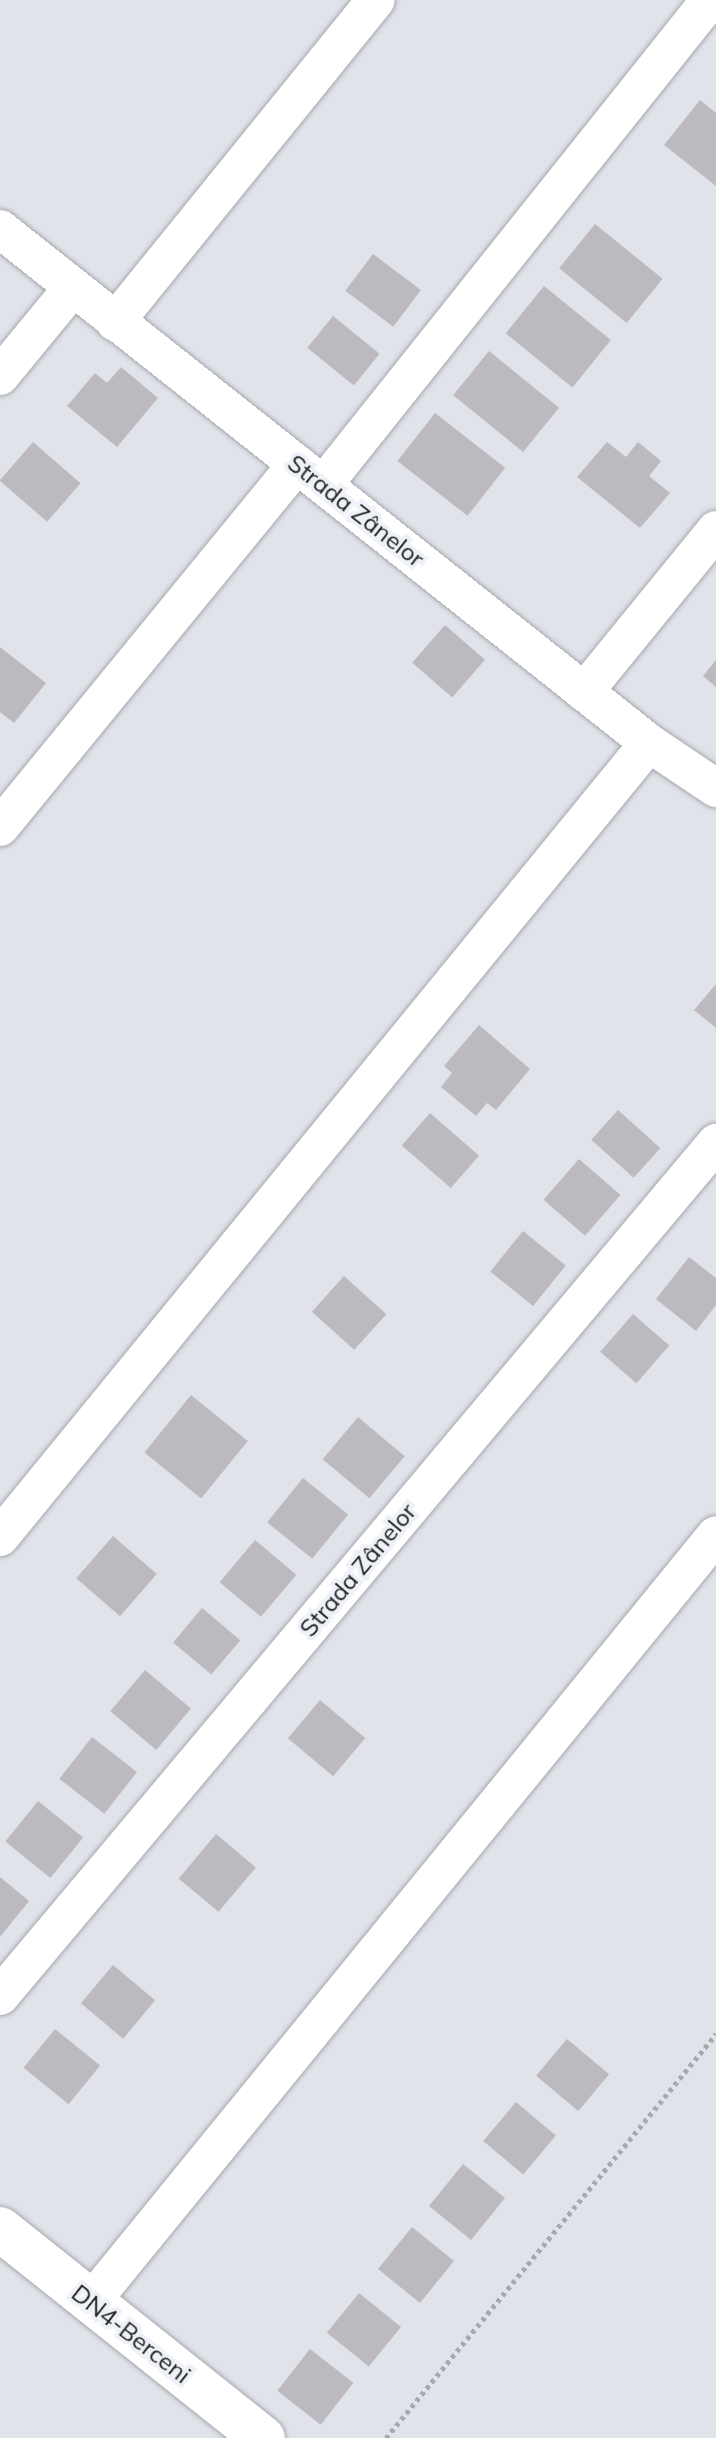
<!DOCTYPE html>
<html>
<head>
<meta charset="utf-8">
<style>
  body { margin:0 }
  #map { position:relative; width:716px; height:2438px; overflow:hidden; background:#e1e3ea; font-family:Mulish,sans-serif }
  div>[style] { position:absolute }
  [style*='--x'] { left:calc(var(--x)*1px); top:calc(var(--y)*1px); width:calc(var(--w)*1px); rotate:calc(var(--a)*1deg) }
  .building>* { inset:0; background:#bcb9bf; transform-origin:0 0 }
  .path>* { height:5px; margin-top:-2.5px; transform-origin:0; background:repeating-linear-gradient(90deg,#a7a9af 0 4px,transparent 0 8px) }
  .roads { filter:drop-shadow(0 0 2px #a6a8ae) drop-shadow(0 0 2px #a6a8ae) }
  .minor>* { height:38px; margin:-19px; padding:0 19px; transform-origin:19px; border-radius:19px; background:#fff }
  .tertiary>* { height:44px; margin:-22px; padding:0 22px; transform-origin:22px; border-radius:22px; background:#fff }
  span { translate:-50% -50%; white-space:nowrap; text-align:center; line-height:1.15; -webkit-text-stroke:8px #eef1f7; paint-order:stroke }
  .street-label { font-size:24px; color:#232426 }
</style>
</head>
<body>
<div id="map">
  <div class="building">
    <div style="clip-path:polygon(700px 100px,716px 113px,716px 186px,664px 145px)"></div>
    <div style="left:595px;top:224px;width:87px;height:57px;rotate:39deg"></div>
    <div style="left:373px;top:254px;width:60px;height:46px;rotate:37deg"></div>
    <div style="left:544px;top:286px;width:86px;height:61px;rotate:39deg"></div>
    <div style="left:333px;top:316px;width:60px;height:41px;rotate:39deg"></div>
    <div style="left:489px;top:351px;width:90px;height:57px;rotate:39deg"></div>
    <div style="clip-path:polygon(121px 367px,158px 398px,117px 447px,67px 406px,95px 373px,107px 383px)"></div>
    <div style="left:435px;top:413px;width:89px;height:61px;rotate:38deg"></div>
    <div style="left:33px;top:442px;width:63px;height:51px;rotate:41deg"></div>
    <div style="clip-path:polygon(607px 442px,626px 457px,638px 442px,661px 461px,649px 476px,670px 493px,640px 528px,577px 477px)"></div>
    <div style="left:445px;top:625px;width:53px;height:50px;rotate:41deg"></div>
    <div style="clip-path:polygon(0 647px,46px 683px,14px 723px,0 712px)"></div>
    <div style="clip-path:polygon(716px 660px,716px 687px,703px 676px)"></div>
    <div style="clip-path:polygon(716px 984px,716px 1028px,694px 1010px)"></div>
    <div style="clip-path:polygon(479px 1025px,530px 1069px,496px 1110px,487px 1103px,476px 1116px,441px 1087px,452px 1073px,444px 1066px)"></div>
    <div style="left:618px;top:1110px;width:57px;height:40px;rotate:42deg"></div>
    <div style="left:430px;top:1113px;width:65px;height:43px;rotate:41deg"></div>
    <div style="left:579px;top:1159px;width:55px;height:54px;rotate:41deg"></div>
    <div style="left:523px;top:1231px;width:55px;height:52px;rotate:39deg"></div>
    <div style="clip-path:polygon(689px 1257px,716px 1278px,716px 1305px,696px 1331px,656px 1299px)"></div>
    <div style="left:344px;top:1276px;width:57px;height:48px;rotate:42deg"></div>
    <div style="left:633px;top:1314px;width:48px;height:50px;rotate:41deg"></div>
    <div style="left:191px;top:1395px;width:73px;height:74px;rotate:39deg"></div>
    <div style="left:358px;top:1417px;width:61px;height:55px;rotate:40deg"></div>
    <div style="left:303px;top:1478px;width:58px;height:57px;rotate:39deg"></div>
    <div style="left:113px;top:1536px;width:58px;height:56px;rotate:41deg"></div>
    <div style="left:255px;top:1540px;width:54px;height:55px;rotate:40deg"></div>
    <div style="left:202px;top:1608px;width:50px;height:45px;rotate:40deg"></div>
    <div style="left:145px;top:1670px;width:60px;height:54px;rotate:40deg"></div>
    <div style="left:320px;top:1700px;width:59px;height:50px;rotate:40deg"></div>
    <div style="left:92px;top:1737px;width:57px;height:53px;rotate:38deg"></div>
    <div style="left:38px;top:1801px;width:58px;height:52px;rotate:39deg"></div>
    <div style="left:216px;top:1834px;width:52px;height:58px;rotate:40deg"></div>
    <div style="clip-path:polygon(0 1877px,29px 1901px,0 1937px)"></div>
    <div style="left:113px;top:1965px;width:55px;height:50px;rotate:40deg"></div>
    <div style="left:55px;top:2029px;width:58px;height:50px;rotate:39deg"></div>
    <div style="left:567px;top:2039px;width:55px;height:48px;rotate:40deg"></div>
    <div style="left:516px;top:2102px;width:52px;height:51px;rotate:40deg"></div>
    <div style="left:463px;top:2164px;width:54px;height:54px;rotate:39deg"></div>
    <div style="left:412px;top:2227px;width:54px;height:54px;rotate:39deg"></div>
    <div style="left:359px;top:2293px;width:54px;height:51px;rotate:39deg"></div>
    <div style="left:310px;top:2349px;width:55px;height:53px;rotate:38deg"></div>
  </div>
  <div class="path">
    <div style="--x:386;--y:2438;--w:522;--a:-50.76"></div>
  </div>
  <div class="roads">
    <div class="minor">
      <div style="--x:0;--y:229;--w:828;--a:38.38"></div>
      <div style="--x:649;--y:743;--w:81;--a:33.9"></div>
      <div style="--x:115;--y:322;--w:414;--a:-51"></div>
      <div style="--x:0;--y:376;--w:115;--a:-50.6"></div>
      <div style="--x:324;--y:484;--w:619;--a:-51.43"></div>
      <div style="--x:584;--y:692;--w:209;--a:-50.8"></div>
      <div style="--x:0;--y:827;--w:469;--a:-50.7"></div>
      <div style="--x:0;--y:1537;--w:1025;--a:-50.74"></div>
      <div style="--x:0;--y:1996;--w:1114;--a:-49.99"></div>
      <div style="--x:91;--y:2302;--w:989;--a:-50.82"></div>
    </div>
    <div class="tertiary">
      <div style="--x:0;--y:2229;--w:336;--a:38.5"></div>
    </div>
  </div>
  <div class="street-label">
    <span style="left:356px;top:511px;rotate:38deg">Strada Zânelor</span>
    <span style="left:358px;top:1570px;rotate:-50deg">Strada Zânelor</span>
    <span style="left:131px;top:2334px;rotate:38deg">DN4-Berceni</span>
  </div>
</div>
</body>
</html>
